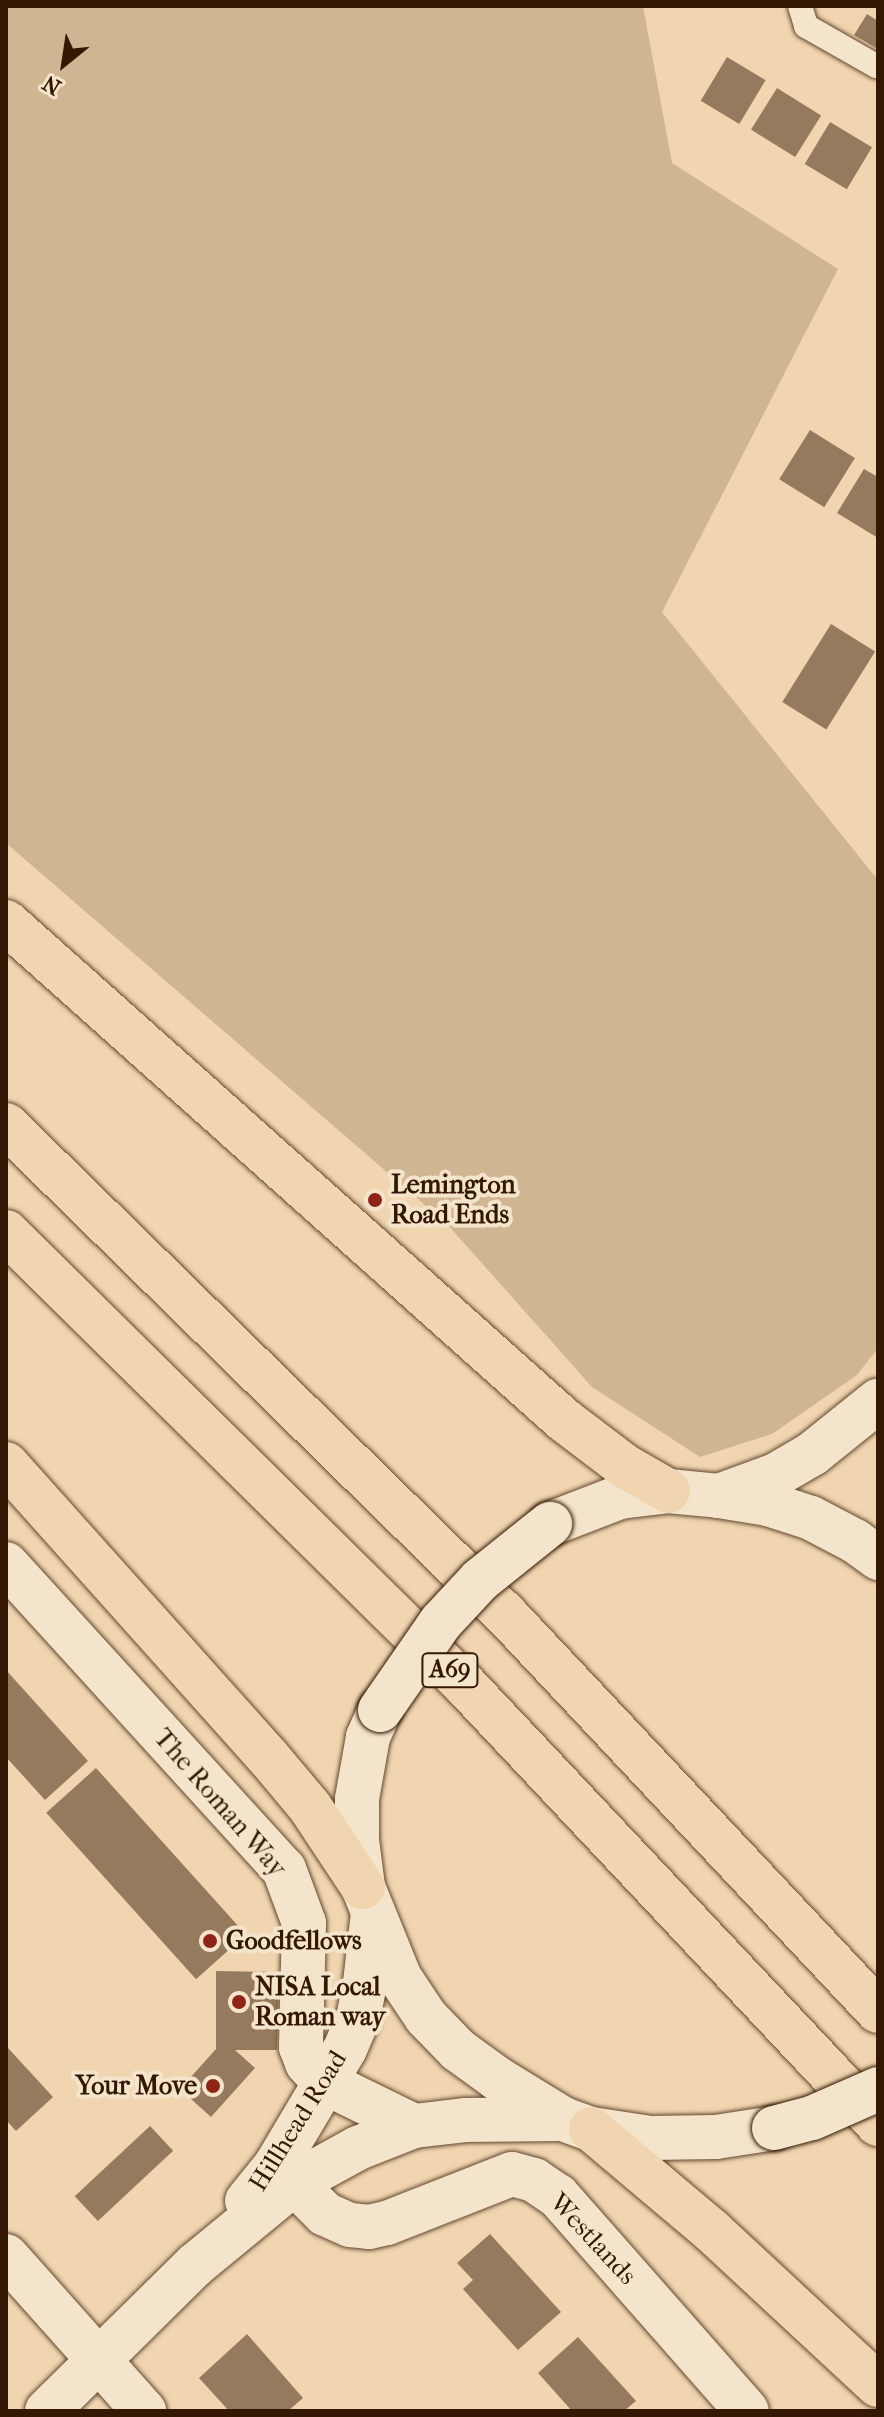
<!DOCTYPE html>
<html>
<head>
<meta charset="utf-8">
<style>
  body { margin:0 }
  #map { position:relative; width:884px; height:2417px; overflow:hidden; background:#f0d5b0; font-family:"IM FELL French Canon",serif }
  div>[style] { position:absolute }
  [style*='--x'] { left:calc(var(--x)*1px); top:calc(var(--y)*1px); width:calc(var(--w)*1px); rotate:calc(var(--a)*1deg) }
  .green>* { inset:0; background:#d0b593 }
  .building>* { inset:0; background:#967a5d; transform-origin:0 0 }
  .roads { filter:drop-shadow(0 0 2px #63472e) drop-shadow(0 0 2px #63472e) }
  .service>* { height:24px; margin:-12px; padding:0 12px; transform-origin:12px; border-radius:12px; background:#f5e4cc }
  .minor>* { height:44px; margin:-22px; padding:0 22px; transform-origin:22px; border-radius:22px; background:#f5e4cc }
  .tertiary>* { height:44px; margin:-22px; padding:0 22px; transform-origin:22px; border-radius:22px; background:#f5e4cc }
  .secondary>* { height:44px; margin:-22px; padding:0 22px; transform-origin:22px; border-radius:22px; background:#f5e4cc }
  .trunk>* { height:44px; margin:-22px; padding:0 22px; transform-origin:22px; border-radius:22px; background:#f0d5b0 }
  .bridges { filter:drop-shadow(0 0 2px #341803) drop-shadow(0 0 2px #341803) }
  .secondary-bridge>* { height:44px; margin:-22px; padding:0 22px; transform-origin:22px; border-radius:22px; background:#f5e4cc }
  .dots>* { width:22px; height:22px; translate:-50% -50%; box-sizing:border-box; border:4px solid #f5e4cc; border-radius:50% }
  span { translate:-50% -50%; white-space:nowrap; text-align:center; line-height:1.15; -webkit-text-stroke:8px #f5e4cc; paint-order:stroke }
  .shield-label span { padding:2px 6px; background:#f5e4cc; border:2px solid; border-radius:6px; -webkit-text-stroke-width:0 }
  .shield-label { font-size:24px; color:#341803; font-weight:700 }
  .poi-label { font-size:26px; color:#341803; font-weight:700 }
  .left { translate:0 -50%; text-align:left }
  .right { translate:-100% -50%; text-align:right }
  .street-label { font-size:26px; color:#341803 }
  .frame { position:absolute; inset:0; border:8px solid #341803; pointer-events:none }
  .north { position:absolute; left:24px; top:24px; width:80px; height:80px; -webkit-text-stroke:6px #f5e4cc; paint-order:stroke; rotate:210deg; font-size:22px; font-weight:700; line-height:32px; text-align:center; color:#341803 }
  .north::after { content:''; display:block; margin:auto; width:28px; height:36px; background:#341803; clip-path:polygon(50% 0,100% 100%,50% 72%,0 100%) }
</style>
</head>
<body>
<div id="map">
  <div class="green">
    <div style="clip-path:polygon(6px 6px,643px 6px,672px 163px,838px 269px,662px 612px,878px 880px,878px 1348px,857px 1375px,772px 1434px,700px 1457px,592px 1387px,447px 1224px,6px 843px)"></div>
  </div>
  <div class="building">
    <div style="clip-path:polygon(867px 14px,878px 21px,878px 49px,854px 35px)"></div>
    <div style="left:727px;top:57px;width:45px;height:51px;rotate:31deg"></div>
    <div style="left:777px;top:88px;width:52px;height:49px;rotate:32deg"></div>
    <div style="left:830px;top:122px;width:49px;height:49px;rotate:31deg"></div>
    <div style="left:810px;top:430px;width:53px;height:58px;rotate:32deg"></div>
    <div style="clip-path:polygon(864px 469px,878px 477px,878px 538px,837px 513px)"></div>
    <div style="left:831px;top:624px;width:52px;height:92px;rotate:32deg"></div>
    <div style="clip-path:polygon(6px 1670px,88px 1761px,45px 1800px,6px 1757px)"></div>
    <div style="left:96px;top:1768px;width:224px;height:67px;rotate:48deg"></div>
    <div style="clip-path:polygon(216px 1971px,279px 1972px,277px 2050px,235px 2050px,255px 2068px,211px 2117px,180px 2089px,216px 2049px)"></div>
    <div style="clip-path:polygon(8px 2048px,53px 2097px,16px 2131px,6px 2120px)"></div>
    <div style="left:150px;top:2126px;width:34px;height:103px;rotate:47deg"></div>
    <div style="clip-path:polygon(490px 2234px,561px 2312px,518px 2350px,463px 2289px,473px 2280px,457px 2263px)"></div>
    <div style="clip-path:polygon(247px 2334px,303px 2398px,288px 2411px,229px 2411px,199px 2378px)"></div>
    <div style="clip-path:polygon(578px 2337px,636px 2401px,624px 2411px,572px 2411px,538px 2373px)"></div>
  </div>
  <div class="roads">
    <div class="service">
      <div style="--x:800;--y:6;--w:21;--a:73"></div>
      <div style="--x:806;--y:26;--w:81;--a:29.7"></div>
    </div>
    <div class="minor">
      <div style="--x:6;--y:1564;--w:413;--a:47.7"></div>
      <div style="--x:284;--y:1869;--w:58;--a:69.7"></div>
      <div style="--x:304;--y:1923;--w:124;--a:91.4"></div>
      <div style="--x:301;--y:2047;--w:17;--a:69"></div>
      <div style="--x:307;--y:2063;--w:25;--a:48"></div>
      <div style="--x:324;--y:2082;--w:100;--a:26.1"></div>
      <div style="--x:276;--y:2165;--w:69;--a:45"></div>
      <div style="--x:325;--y:2214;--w:27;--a:24"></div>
      <div style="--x:350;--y:2225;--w:19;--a:6"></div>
      <div style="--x:369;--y:2227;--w:18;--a:-13"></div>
      <div style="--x:387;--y:2223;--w:134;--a:-21.4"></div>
      <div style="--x:512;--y:2174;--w:23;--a:15"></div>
      <div style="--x:534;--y:2180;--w:29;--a:34"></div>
      <div style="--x:558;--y:2196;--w:286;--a:48.7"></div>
      <div style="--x:6;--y:2256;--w:208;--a:48.3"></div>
    </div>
    <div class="tertiary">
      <div style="--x:719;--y:1496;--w:61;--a:-20.2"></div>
      <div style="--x:776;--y:1475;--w:42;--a:-30.3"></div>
      <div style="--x:812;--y:1454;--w:85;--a:-38.8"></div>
      <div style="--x:247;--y:2201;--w:46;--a:-51.1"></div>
      <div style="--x:276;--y:2165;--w:135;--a:-59.3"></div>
      <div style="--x:345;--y:2049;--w:33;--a:-67"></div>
      <div style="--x:358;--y:2019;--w:37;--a:-79"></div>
      <div style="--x:365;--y:1983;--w:70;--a:-83.5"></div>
      <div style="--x:47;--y:2411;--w:208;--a:-44.6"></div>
      <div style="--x:195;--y:2265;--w:131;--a:-39.4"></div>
      <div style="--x:296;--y:2182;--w:71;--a:-28.7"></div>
      <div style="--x:358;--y:2148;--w:60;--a:-21.4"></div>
      <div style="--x:414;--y:2126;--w:51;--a:-6.7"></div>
      <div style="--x:465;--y:2120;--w:98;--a:-0.6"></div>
    </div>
    <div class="secondary">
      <div style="--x:550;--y:1524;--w:75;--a:-21.1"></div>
      <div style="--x:620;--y:1497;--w:48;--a:-7.1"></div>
      <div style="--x:668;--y:1491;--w:51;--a:5.6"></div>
      <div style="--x:719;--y:1496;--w:50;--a:9.3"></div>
      <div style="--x:768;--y:1504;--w:45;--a:18"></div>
      <div style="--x:811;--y:1518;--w:50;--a:27.6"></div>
      <div style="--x:855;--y:1541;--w:29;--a:36"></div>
      <div style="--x:380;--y:1710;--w:30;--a:114"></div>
      <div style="--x:368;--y:1737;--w:63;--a:100.1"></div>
      <div style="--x:357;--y:1799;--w:41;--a:90"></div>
      <div style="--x:357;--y:1840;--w:47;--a:82.7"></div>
      <div style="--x:363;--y:1887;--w:98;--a:67.9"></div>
      <div style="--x:400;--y:1978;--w:47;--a:56.3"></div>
      <div style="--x:426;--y:2017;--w:46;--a:45.9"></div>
      <div style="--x:458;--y:2050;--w:49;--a:35.9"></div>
      <div style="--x:498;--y:2079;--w:76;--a:31.6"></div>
      <div style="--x:563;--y:2119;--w:30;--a:20"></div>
      <div style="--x:591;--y:2129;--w:60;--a:8.7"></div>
      <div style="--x:650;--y:2138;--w:66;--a:-0.9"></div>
      <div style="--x:716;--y:2137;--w:59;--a:-8.8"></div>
    </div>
    <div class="trunk">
      <div style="--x:6;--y:922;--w:748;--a:41.75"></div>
      <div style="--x:564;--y:1420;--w:74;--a:37.3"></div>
      <div style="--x:623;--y:1465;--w:52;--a:30"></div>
      <div style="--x:6;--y:1125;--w:701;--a:44.42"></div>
      <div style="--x:507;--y:1616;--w:542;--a:46.79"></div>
      <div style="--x:6;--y:1232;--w:645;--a:44.62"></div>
      <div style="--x:465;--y:1685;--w:603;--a:46.75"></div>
      <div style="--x:6;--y:1464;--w:394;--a:48.2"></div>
      <div style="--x:269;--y:1758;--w:64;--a:50.1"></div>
      <div style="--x:310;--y:1807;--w:96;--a:56.5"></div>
      <div style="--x:591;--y:2129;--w:157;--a:40.1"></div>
      <div style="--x:711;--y:2230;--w:228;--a:42.9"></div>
    </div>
  </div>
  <div class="bridges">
    <div class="secondary-bridge">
      <div style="--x:380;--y:1710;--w:107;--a:-55.3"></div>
      <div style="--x:441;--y:1622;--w:57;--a:-47.1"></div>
      <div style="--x:480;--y:1580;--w:90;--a:-38.7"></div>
      <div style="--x:774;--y:2128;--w:39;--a:-15"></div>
      <div style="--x:812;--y:2118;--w:72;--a:-23.7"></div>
    </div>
  </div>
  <div class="dots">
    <div style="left:375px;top:1200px;background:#8f2418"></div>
    <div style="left:210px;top:1941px;background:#8f2418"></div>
    <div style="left:239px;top:2002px;background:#8f2418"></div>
    <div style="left:213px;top:2086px;background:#8f2418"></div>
  </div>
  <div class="shield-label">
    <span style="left:450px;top:1670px">A69</span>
  </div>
  <div class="poi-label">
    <span class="left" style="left:391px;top:1200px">Lemington<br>Road Ends</span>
    <span class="left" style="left:226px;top:1941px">Goodfellows</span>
    <span class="left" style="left:255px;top:2002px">NISA Local<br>Roman way</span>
    <span class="right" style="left:197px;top:2086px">Your Move</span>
  </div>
  <div class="street-label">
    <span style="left:220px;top:1803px;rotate:49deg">The Roman Way</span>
    <span style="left:298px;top:2121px;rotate:-58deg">Hillhead Road</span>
    <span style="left:593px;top:2239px;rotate:47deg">Westlands</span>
  </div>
  <div class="frame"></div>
  <div class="north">N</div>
</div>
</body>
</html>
